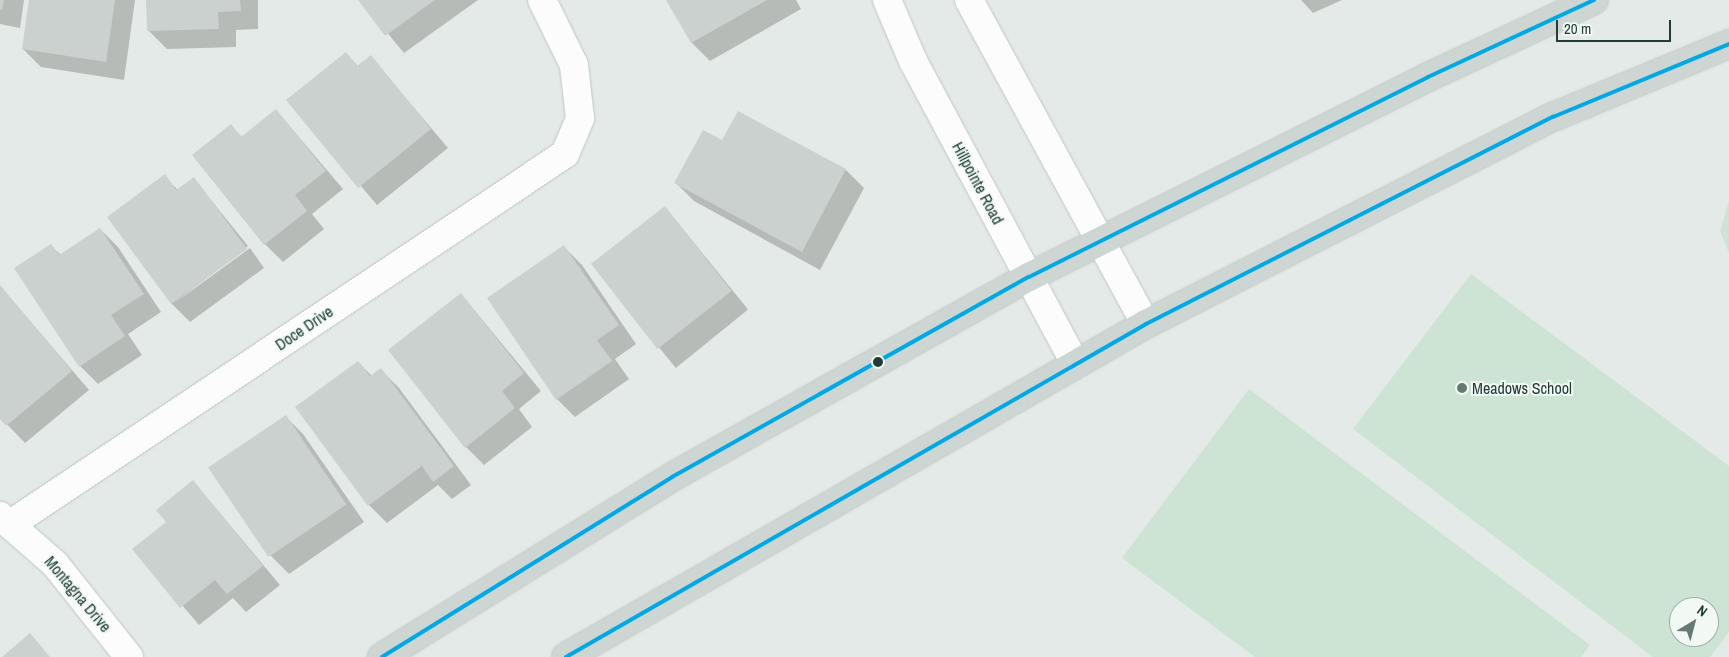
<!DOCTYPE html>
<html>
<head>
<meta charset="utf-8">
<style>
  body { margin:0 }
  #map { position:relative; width:1729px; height:657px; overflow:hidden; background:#e4eae7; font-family:"Archivo Narrow",sans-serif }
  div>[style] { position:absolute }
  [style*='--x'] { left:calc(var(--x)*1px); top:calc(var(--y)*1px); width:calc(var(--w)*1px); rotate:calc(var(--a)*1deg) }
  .green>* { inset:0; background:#cde3d3 }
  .shadow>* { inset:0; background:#0003; transform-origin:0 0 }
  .building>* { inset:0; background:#cbd1ce; transform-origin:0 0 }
  .roads { filter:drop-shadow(0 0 1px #c1c7c4) drop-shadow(0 0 1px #c1c7c4) }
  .street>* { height:28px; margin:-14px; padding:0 14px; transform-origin:14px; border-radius:14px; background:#fbfcfb }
  .secondary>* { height:28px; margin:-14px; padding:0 14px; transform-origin:14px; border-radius:14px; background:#fbfcfb }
  .primary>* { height:28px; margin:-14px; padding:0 14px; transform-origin:14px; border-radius:14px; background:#cdd6d3 }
  .bus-1>* { height:4px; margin:-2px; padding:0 2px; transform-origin:2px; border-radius:2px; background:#02a7e6 }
  .dots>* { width:14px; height:14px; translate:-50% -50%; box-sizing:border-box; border:2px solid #f2f9f5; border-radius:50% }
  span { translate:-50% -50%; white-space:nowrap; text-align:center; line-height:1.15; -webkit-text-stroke:4px #f2f9f5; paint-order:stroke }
  .street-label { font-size:16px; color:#213e35 }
  .poi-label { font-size:16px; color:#213e35 }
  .left { translate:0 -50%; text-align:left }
  .north { position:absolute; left:1669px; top:597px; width:50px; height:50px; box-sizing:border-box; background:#f2f9f5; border:1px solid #9eaea8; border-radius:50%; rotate:37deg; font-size:14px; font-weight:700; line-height:20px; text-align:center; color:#213e35 }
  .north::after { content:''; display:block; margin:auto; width:18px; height:22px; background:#657a73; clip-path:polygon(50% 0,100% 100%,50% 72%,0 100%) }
  .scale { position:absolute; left:1556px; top:20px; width:115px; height:22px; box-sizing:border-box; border:2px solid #213e35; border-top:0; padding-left:6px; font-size:15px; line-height:18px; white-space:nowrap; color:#213e35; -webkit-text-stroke:4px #f2f9f5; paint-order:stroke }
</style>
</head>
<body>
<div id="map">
  <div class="green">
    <div style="clip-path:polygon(1729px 201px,1729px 253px,1720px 231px)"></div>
    <div style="clip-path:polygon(evenodd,1471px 274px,1729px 466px,1729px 632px,1710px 657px,1653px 657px,1353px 429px,1471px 274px,1679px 607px,1709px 607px,1709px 637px,1679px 637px,1679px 607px)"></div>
    <div style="clip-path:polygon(1249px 389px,1590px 645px,1581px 657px,1255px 657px,1122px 558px)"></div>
  </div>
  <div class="shadow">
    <div style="clip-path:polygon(0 0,24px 0,20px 28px,0 24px)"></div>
    <div style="clip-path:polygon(30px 0,135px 0,124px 80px,41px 67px,23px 49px)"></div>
    <div style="clip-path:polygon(148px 0,258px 0,258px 29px,236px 30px,236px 47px,167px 49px,149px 31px)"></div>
    <div style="clip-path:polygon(360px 0,478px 0,404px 53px)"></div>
    <div style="clip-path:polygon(667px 0,796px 0,801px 9px,710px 61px,692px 43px)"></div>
    <div style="clip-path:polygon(1301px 0,1342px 0,1313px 13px)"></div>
    <div style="clip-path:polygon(346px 54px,359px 67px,371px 57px,448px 148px,377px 205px,288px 100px)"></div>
    <div style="clip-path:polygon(276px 110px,343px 189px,312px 214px,324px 229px,283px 262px,265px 244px,231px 126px,242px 137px)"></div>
    <div style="clip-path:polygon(738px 112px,846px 170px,864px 188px,820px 270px,694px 201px,676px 183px,723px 142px)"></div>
    <div style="clip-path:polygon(164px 176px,178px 190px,194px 179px,248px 246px,173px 304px,250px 248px,264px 268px,190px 322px,172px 304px,108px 217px)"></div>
    <div style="left:665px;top:207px;width:132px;height:93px;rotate:51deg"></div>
    <div style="clip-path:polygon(100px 229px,118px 247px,161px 312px,128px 334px,142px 355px,98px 384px,80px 366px,51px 246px,61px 255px)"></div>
    <div style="clip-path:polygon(564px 247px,582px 265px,636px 344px,615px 359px,629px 379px,575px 417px,557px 399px)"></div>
    <div style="clip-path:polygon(0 286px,89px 390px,25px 443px,0 417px)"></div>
    <div style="clip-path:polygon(461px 294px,541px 391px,519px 409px,532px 427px,484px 465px,466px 447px)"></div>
    <div style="clip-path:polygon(358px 362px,372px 376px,381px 370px,399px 388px,471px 485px,452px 499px,438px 485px,387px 523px,369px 505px,297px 407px)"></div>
    <div style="clip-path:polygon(285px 416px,303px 434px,364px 522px,289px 574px,271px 556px,210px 469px)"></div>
    <div style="clip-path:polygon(193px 481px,280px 585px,246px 612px,233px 598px,199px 625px,134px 549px,168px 522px)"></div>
  </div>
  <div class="building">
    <div style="clip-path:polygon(0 0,4px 0,2px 10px,0 10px)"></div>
    <div style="clip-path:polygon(29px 0,115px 0,106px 62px,22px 49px)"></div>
    <div style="clip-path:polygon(146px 0,240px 0,241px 11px,218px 12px,219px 29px,147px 31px)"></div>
    <div style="clip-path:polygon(358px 0,435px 0,385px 36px)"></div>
    <div style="clip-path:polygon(666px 0,767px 0,691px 43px)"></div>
    <div style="clip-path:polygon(346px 52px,357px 66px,371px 55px,431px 129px,358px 188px,286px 100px)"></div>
    <div style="clip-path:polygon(276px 109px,326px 171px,295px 195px,307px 211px,264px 245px,192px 155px,231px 124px,241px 137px)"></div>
    <div style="clip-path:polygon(738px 111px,846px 169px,802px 252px,674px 183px,703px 130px,722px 140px)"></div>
    <div style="clip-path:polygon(165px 174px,176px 190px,194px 177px,247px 249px,171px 304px,107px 217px)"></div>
    <div style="left:665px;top:206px;width:108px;height:94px;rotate:52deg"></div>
    <div style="clip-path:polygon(100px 228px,144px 294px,111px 315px,125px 336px,79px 367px,14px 268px,51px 244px,59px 255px)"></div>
    <div style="clip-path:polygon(564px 245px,619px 325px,597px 340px,612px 361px,556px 400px,487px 298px)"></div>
    <div style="clip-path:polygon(0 285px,72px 371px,6px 426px,0 419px)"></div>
    <div style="clip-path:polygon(461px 293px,524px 373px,502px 391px,515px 408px,465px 448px,388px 350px)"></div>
    <div style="clip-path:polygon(358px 361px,370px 376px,381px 368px,454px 466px,433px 482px,422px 466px,368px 506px,295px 407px)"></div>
    <div style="left:286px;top:415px;width:108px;height:94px;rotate:56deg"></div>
    <div style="clip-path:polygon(193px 480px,263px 566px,227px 594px,215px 580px,180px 608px,132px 549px,166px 522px,156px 510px)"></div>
    <div style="clip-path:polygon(30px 633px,50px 657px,2px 657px)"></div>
  </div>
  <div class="roads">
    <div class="street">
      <div style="--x:0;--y:516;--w:73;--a:41.1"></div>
      <div style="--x:55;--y:564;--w:119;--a:51.5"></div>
      <div style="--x:11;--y:524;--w:666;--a:-33.74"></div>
      <div style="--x:565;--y:154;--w:39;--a:-67"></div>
      <div style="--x:580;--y:118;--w:53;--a:-96.5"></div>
      <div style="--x:574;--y:65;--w:72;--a:-116.2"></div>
    </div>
    <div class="secondary">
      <div style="--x:887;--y:0;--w:66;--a:66.9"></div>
      <div style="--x:913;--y:61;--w:343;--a:61.8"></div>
      <div style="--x:969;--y:0;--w:369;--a:61.4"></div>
    </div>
    <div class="primary">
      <div style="--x:382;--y:657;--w:341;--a:-31.8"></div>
      <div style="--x:672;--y:477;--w:409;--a:-29.3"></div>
      <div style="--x:1029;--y:277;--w:446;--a:-26.6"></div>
      <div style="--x:1428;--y:77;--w:183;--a:-24.9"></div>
      <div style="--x:566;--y:657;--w:669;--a:-29.86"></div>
      <div style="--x:1146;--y:324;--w:457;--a:-27"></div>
      <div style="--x:1553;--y:117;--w:191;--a:-22.5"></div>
    </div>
  </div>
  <div class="bus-1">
    <div style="--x:382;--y:657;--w:341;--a:-31.8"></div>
    <div style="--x:672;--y:477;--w:409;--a:-29.3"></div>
    <div style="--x:1029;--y:277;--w:446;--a:-26.6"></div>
    <div style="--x:1428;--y:77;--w:183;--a:-24.9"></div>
    <div style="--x:566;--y:657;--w:669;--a:-29.86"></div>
    <div style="--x:1146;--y:324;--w:457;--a:-27"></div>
    <div style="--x:1553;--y:117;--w:191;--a:-22.5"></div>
  </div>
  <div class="dots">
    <div style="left:878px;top:362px;background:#213e35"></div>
    <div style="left:1462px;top:388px;background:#657a73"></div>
  </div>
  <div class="street-label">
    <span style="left:978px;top:183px;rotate:62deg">Hillpointe Road</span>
    <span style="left:304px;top:328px;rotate:-34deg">Doce Drive</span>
    <span style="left:78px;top:594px;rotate:50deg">Montagna Drive</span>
  </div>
  <div class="poi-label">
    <span class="left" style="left:1472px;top:388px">Meadows School</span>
  </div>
  <div class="north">N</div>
  <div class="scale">20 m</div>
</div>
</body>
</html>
